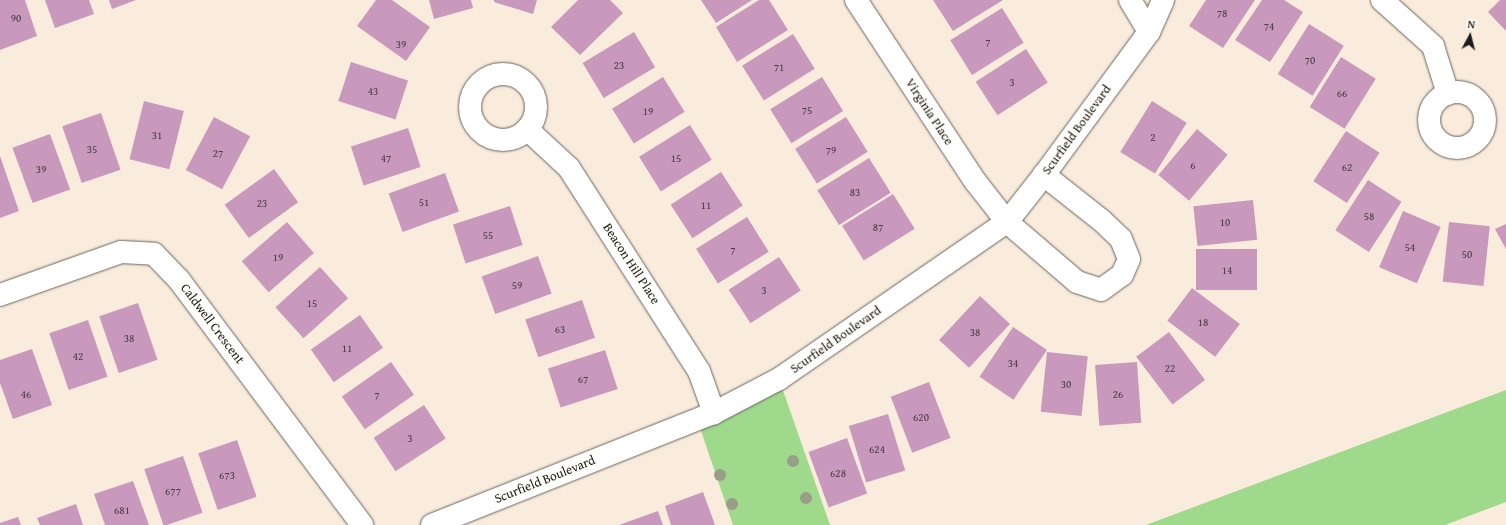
<!DOCTYPE html>
<html>
<head>
<meta charset="utf-8">
<style>
  body { margin:0 }
  #map { position:relative; width:1506px; height:525px; overflow:hidden; background:#f9ecdc; font-family:"Gentium Book Plus",serif }
  div>[style] { position:absolute }
  [style*='--x'] { left:calc(var(--x)*1px); top:calc(var(--y)*1px); width:calc(var(--w)*1px); rotate:calc(var(--a)*1deg) }
  .green>* { inset:0; background:#9ed98c }
  .building>* { inset:0; background:#c899bd; transform-origin:0 0 }
  .roads { filter:drop-shadow(0 0 1px #69655f) drop-shadow(0 0 1px #69655f) }
  .minor>* { height:22px; margin:-11px; padding:0 11px; transform-origin:11px; border-radius:11px; background:#fff }
  .minor>.ring { margin:-11px; padding:0; box-sizing:content-box; background:none; border:22px solid #fff; border-radius:50% }
  .tertiary>* { height:22px; margin:-11px; padding:0 11px; transform-origin:11px; border-radius:11px; background:#fff }
  .trees>* { width:12px; height:12px; margin:-6px; border-radius:50%; background:#999e88 }
  span { translate:-50% -50%; white-space:nowrap; text-align:center; line-height:1.15; -webkit-text-stroke:3.5px #fdfcf7; paint-order:stroke }
  .number-label { font-size:11px; color:#473b44 }
  .number-label span { -webkit-text-stroke-width:0 }
  .street-label { font-size:13px; color:#1c1c1c }
  .north { position:absolute; left:1450px; top:16px; width:40px; height:40px; -webkit-text-stroke:3px #fdfcf7; paint-order:stroke; rotate:7deg; font-size:11px; font-weight:700; line-height:16px; text-align:center; color:#1c1c1c }
  .north::after { content:''; display:block; margin:auto; width:14px; height:18px; background:#1c1c1c; clip-path:polygon(50% 0,100% 100%,50% 72%,0 100%) }
</style>
</head>
<body>
<div id="map">
  <div class="green">
    <div style="clip-path:polygon(779px 379px,830px 525px,733px 525px,697px 419px)"></div>
    <div style="clip-path:polygon(1506px 390px,1506px 502px,1445px 525px,1146px 525px)"></div>
  </div>
  <div class="building">
    <div style="clip-path:polygon(0 0,25px 0,37px 36px,0 50px)"></div>
    <div style="clip-path:polygon(45px 0,89px 0,94px 14px,55px 28px)"></div>
    <div style="clip-path:polygon(109px 0,136px 0,112px 9px)"></div>
    <div style="clip-path:polygon(376px 0,392px 0,430px 27px,406px 61px,357px 26px)"></div>
    <div style="clip-path:polygon(429px 0,471px 0,473px 8px,434px 19px)"></div>
    <div style="clip-path:polygon(494px 0,537px 0,533px 14px,494px 2px)"></div>
    <div style="clip-path:polygon(578px 0,610px 0,623px 13px,580px 55px,551px 27px)"></div>
    <div style="clip-path:polygon(701px 0,752px 0,716px 23px)"></div>
    <div style="clip-path:polygon(759px 0,769px 0,788px 30px,737px 62px,716px 27px)"></div>
    <div style="clip-path:polygon(933px 0,1003px 0,953px 31px)"></div>
    <div style="clip-path:polygon(1206px 0,1255px 0,1223px 48px,1189px 26px)"></div>
    <div style="clip-path:polygon(1262px 0,1284px 0,1303px 12px,1270px 62px,1235px 40px)"></div>
    <div style="clip-path:polygon(1500px 0,1506px 0,1506px 31px,1488px 12px)"></div>
    <div style="left:1002px;top:8px;width:41px;height:61px;rotate:58deg"></div>
    <div style="left:1309px;top:24px;width:41px;height:59px;rotate:32deg"></div>
    <div style="left:634px;top:32px;width:41px;height:60px;rotate:59deg"></div>
    <div style="left:793px;top:34px;width:41px;height:60px;rotate:58deg"></div>
    <div style="left:1026px;top:49px;width:40px;height:60px;rotate:57deg"></div>
    <div style="left:1341px;top:57px;width:41px;height:59px;rotate:32deg"></div>
    <div style="left:351px;top:62px;width:60px;height:41px;rotate:18deg"></div>
    <div style="left:663px;top:77px;width:41px;height:60px;rotate:58deg"></div>
    <div style="left:822px;top:77px;width:40px;height:61px;rotate:58deg"></div>
    <div style="left:144px;top:101px;width:41px;height:60px;rotate:14deg"></div>
    <div style="left:1152px;top:101px;width:41px;height:60px;rotate:32deg"></div>
    <div style="left:101px;top:113px;width:60px;height:41px;rotate:71deg"></div>
    <div style="left:214px;top:117px;width:41px;height:60px;rotate:28deg"></div>
    <div style="left:846px;top:117px;width:41px;height:60px;rotate:58deg"></div>
    <div style="left:690px;top:125px;width:41px;height:60px;rotate:58deg"></div>
    <div style="left:408px;top:128px;width:41px;height:60px;rotate:72deg"></div>
    <div style="left:1197px;top:129px;width:40px;height:60px;rotate:40deg"></div>
    <div style="left:1346px;top:131px;width:40px;height:60px;rotate:33deg"></div>
    <div style="left:50px;top:134px;width:59px;height:40px;rotate:70deg"></div>
    <div style="clip-path:polygon(0 156px,19px 211px,0 218px)"></div>
    <div style="left:869px;top:158px;width:41px;height:61px;rotate:58deg"></div>
    <div style="left:274px;top:169px;width:41px;height:61px;rotate:54deg"></div>
    <div style="left:721px;top:172px;width:40px;height:60px;rotate:57deg"></div>
    <div style="left:445px;top:173px;width:41px;height:60px;rotate:70deg"></div>
    <div style="left:1368px;top:180px;width:40px;height:60px;rotate:33deg"></div>
    <div style="left:893px;top:194px;width:41px;height:60px;rotate:58deg"></div>
    <div style="left:1253px;top:200px;width:40px;height:60px;rotate:84deg"></div>
    <div style="left:510px;top:206px;width:41px;height:60px;rotate:72deg"></div>
    <div style="left:1403px;top:211px;width:41px;height:61px;rotate:23deg"></div>
    <div style="left:747px;top:217px;width:41px;height:60px;rotate:58deg"></div>
    <div style="left:287px;top:222px;width:41px;height:60px;rotate:49deg"></div>
    <div style="left:1449px;top:222px;width:41px;height:60px;rotate:6deg"></div>
    <div style="clip-path:polygon(1506px 224px,1506px 249px,1495px 229px)"></div>
    <div style="left:1196px;top:249px;width:61px;height:41px"></div>
    <div style="left:538px;top:256px;width:40px;height:60px;rotate:70deg"></div>
    <div style="left:779px;top:257px;width:40px;height:60px;rotate:57deg"></div>
    <div style="left:320px;top:267px;width:42px;height:60px;rotate:48deg"></div>
    <div style="left:1192px;top:288px;width:60px;height:41px;rotate:37deg"></div>
    <div style="left:980px;top:296px;width:41px;height:60px;rotate:43deg"></div>
    <div style="left:582px;top:300px;width:40px;height:60px;rotate:71deg"></div>
    <div style="left:138px;top:303px;width:60px;height:41px;rotate:71deg"></div>
    <div style="left:360px;top:315px;width:40px;height:60px;rotate:55deg"></div>
    <div style="left:88px;top:320px;width:60px;height:41px;rotate:71deg"></div>
    <div style="left:1013px;top:327px;width:41px;height:60px;rotate:34deg"></div>
    <div style="left:1169px;top:332px;width:60px;height:41px;rotate:53deg"></div>
    <div style="clip-path:polygon(32px 349px,52px 405px,13px 419px,0 383px,0 360px)"></div>
    <div style="left:605px;top:350px;width:41px;height:60px;rotate:72deg"></div>
    <div style="left:1047px;top:352px;width:41px;height:60px;rotate:6deg"></div>
    <div style="left:391px;top:362px;width:40px;height:60px;rotate:55deg"></div>
    <div style="left:1137px;top:362px;width:61px;height:42px;rotate:86deg"></div>
    <div style="left:929px;top:382px;width:60px;height:41px;rotate:69deg"></div>
    <div style="left:424px;top:405px;width:40px;height:60px;rotate:57deg"></div>
    <div style="left:888px;top:414px;width:59px;height:41px;rotate:73deg"></div>
    <div style="left:847px;top:438px;width:59px;height:41px;rotate:70deg"></div>
    <div style="left:237px;top:440px;width:60px;height:41px;rotate:71deg"></div>
    <div style="left:183px;top:456px;width:60px;height:41px;rotate:71deg"></div>
    <div style="clip-path:polygon(133px 481px,149px 525px,105px 525px,94px 494px)"></div>
    <div style="clip-path:polygon(703px 492px,715px 525px,671px 525px,665px 506px)"></div>
    <div style="clip-path:polygon(76px 504px,83px 525px,40px 525px,37px 518px)"></div>
    <div style="clip-path:polygon(658px 511px,663px 525px,619px 525px)"></div>
    <div style="clip-path:polygon(18px 517px,21px 525px,0 525px,0 523px)"></div>
  </div>
  <div class="roads">
    <div class="minor">
      <div style="--x:856;--y:0;--w:217;--a:56.7"></div>
      <div style="--x:975;--y:181;--w:52;--a:52"></div>
      <div style="--x:1007;--y:222;--w:92;--a:40.6"></div>
      <div style="--x:1077;--y:282;--w:25;--a:18"></div>
      <div style="--x:1101;--y:290;--w:26;--a:-36"></div>
      <div style="--x:1122;--y:275;--w:17;--a:-66"></div>
      <div style="--x:1129;--y:259;--w:22;--a:-112"></div>
      <div style="--x:1121;--y:239;--w:28;--a:-136"></div>
      <div style="--x:1101;--y:220;--w:73;--a:-141.7"></div>
      <div style="--x:1130;--y:0;--w:37;--a:59"></div>
      <div style="--x:1382;--y:0;--w:69;--a:42"></div>
      <div style="--x:1433;--y:46;--w:50;--a:72.6"></div>
      <div class="ring" style="left:470px;top:74px;width:44px;height:44px"></div>
      <div class="ring" style="left:1429px;top:92px;width:34px;height:34px"></div>
      <div style="--x:527;--y:129;--w:57;--a:42.9"></div>
      <div style="--x:569;--y:168;--w:241;--a:57.4"></div>
      <div style="--x:699;--y:371;--w:45;--a:70.3"></div>
      <div style="--x:0;--y:295;--w:128;--a:-19.6"></div>
      <div style="--x:121;--y:252;--w:33;--a:3"></div>
      <div style="--x:154;--y:254;--w:36;--a:46"></div>
      <div style="--x:179;--y:280;--w:306;--a:53.2"></div>
    </div>
    <div class="tertiary">
      <div style="--x:432;--y:525;--w:303;--a:-21.7"></div>
      <div style="--x:714;--y:413;--w:73;--a:-27.6"></div>
      <div style="--x:779;--y:379;--w:277;--a:-34.6"></div>
      <div style="--x:1007;--y:222;--w:60;--a:-51.8"></div>
      <div style="--x:1044;--y:175;--w:177;--a:-53.7"></div>
      <div style="--x:1149;--y:32;--w:35;--a:-66"></div>
    </div>
  </div>
  <div class="trees">
    <div style="left:793px;top:461px"></div>
    <div style="left:720px;top:475px"></div>
    <div style="left:806px;top:498px"></div>
    <div style="left:732px;top:504px"></div>
  </div>
  <div class="number-label">
    <span style="left:1222px;top:13px">78</span>
    <span style="left:16px;top:18px">90</span>
    <span style="left:1269px;top:26px">74</span>
    <span style="left:988px;top:42px">7</span>
    <span style="left:401px;top:44px">39</span>
    <span style="left:1310px;top:60px">70</span>
    <span style="left:619px;top:65px">23</span>
    <span style="left:779px;top:67px">71</span>
    <span style="left:1012px;top:82px">3</span>
    <span style="left:373px;top:91px">43</span>
    <span style="left:1342px;top:93px">66</span>
    <span style="left:807px;top:110px">75</span>
    <span style="left:648px;top:111px">19</span>
    <span style="left:157px;top:135px">31</span>
    <span style="left:1153px;top:137px">2</span>
    <span style="left:92px;top:149px">35</span>
    <span style="left:831px;top:150px">79</span>
    <span style="left:218px;top:153px">27</span>
    <span style="left:386px;top:158px">47</span>
    <span style="left:676px;top:158px">15</span>
    <span style="left:1193px;top:165px">6</span>
    <span style="left:1347px;top:167px">62</span>
    <span style="left:41px;top:169px">39</span>
    <span style="left:855px;top:192px">83</span>
    <span style="left:424px;top:202px">51</span>
    <span style="left:262px;top:203px">23</span>
    <span style="left:706px;top:205px">11</span>
    <span style="left:1369px;top:216px">58</span>
    <span style="left:1225px;top:222px">10</span>
    <span style="left:878px;top:227px">87</span>
    <span style="left:488px;top:235px">55</span>
    <span style="left:1410px;top:247px">54</span>
    <span style="left:733px;top:250px">7</span>
    <span style="left:1467px;top:254px">50</span>
    <span style="left:278px;top:257px">19</span>
    <span style="left:1227px;top:270px">14</span>
    <span style="left:517px;top:285px">59</span>
    <span style="left:764px;top:290px">3</span>
    <span style="left:312px;top:303px">15</span>
    <span style="left:1203px;top:322px">18</span>
    <span style="left:560px;top:329px">63</span>
    <span style="left:975px;top:332px">38</span>
    <span style="left:129px;top:338px">38</span>
    <span style="left:347px;top:348px">11</span>
    <span style="left:78px;top:356px">42</span>
    <span style="left:1013px;top:363px">34</span>
    <span style="left:1170px;top:368px">22</span>
    <span style="left:583px;top:379px">67</span>
    <span style="left:1066px;top:384px">30</span>
    <span style="left:26px;top:394px">46</span>
    <span style="left:1118px;top:394px">26</span>
    <span style="left:377px;top:395px">7</span>
    <span style="left:921px;top:417px">620</span>
    <span style="left:410px;top:438px">3</span>
    <span style="left:877px;top:449px">624</span>
    <span style="left:838px;top:473px">628</span>
    <span style="left:227px;top:475px">673</span>
    <span style="left:173px;top:491px">677</span>
    <span style="left:122px;top:510px">681</span>
  </div>
  <div class="street-label">
    <span style="left:929px;top:112px;rotate:57deg">Virginia Place</span>
    <span style="left:1077px;top:130px;rotate:-54deg">Scurfield Boulevard</span>
    <span style="left:631px;top:264px;rotate:57deg">Beacon Hill Place</span>
    <span style="left:212px;top:324px;rotate:53deg">Caldwell Crescent</span>
    <span style="left:836px;top:340px;rotate:-35deg">Scurfield Boulevard</span>
    <span style="left:545px;top:480px;rotate:-22deg">Scurfield Boulevard</span>
  </div>
  <div class="north">N</div>
</div>
</body>
</html>
